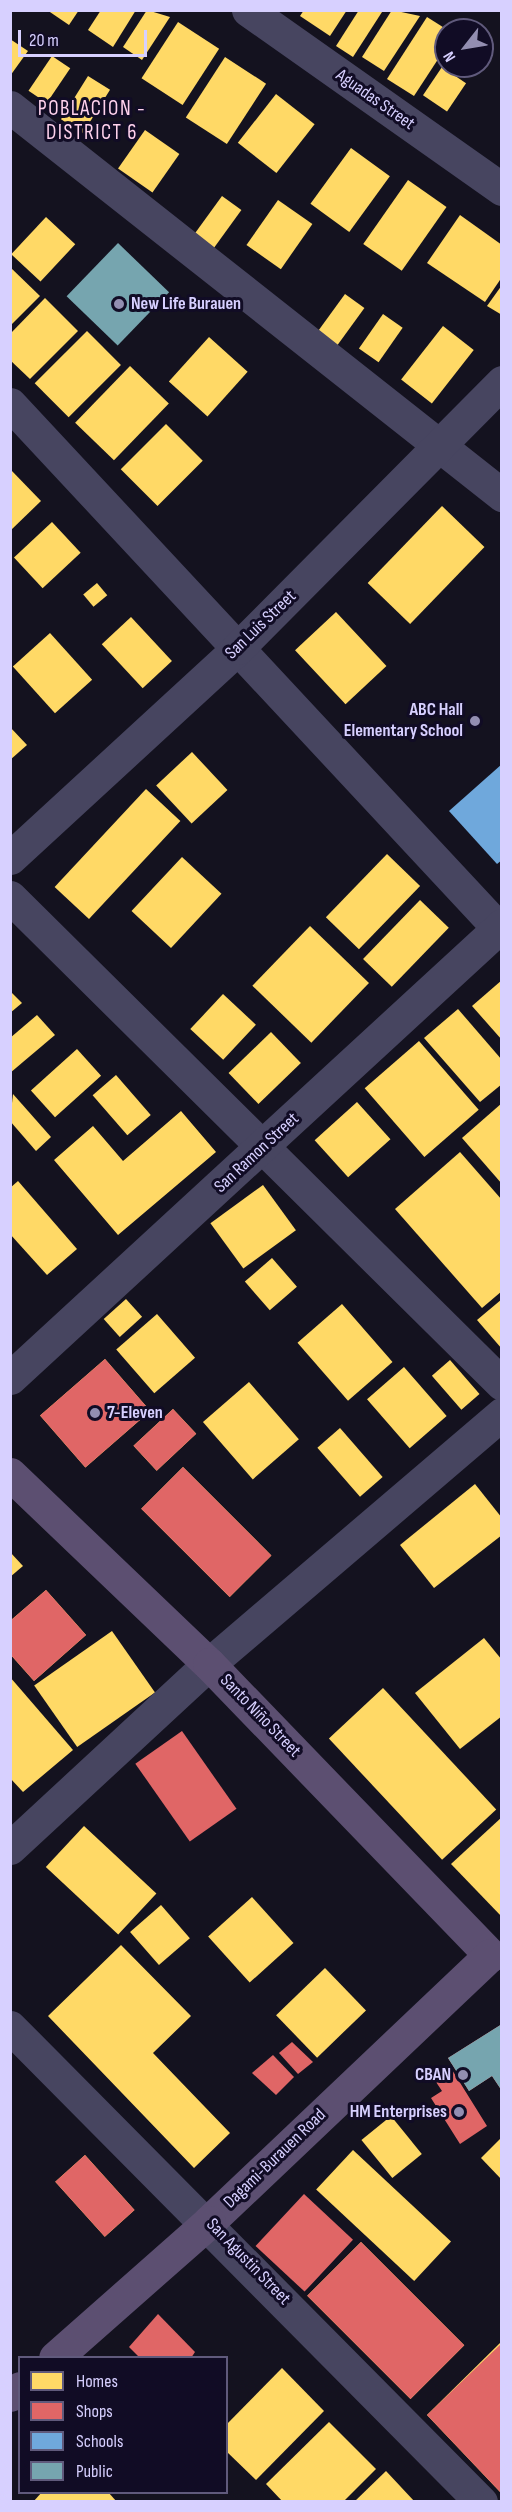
<!DOCTYPE html>
<html>
<head>
<meta charset="utf-8">
<style>
  body { margin:0 }
  #map { position:relative; width:512px; height:2512px; overflow:hidden; background:#14121f; font-family:"Sofia Sans Condensed",sans-serif }
  div>[style] { position:absolute }
  [style*='--x'] { left:calc(var(--x)*1px); top:calc(var(--y)*1px); width:calc(var(--w)*1px); rotate:calc(var(--a)*1deg) }
  .homes>* { inset:0; background:#ffd966; transform-origin:0 0 }
  .shops>* { inset:0; background:#e06666; transform-origin:0 0 }
  .schools>* { inset:0; background:#6fa8dc }
  .public>* { inset:0; background:#76a5af; transform-origin:0 0 }
  .street>* { height:33px; margin:-16.5px; padding:0 16.5px; transform-origin:16.5px; border-radius:16.5px; background:#474560 }
  .primary>* { height:33px; margin:-16.5px; padding:0 16.5px; transform-origin:16.5px; border-radius:16.5px; background:#5c4f71 }
  .dots>* { width:16px; height:16px; translate:-50% -50%; box-sizing:border-box; border:3px solid #110c25; border-radius:50% }
  span { translate:-50% -50%; white-space:nowrap; text-align:center; line-height:1.15; -webkit-text-stroke:6px #110c25; paint-order:stroke }
  .street-label { font-size:18px; color:#d7d0ff }
  .poi-label { font-size:18px; color:#d7d0ff; font-weight:700 }
  .left { translate:0 -50%; text-align:left }
  .right { translate:-100% -50%; text-align:right }
  .quarter-label { font-size:21px; color:#ffd2ed; letter-spacing:1.5px }
  .frame { position:absolute; inset:0; border:12px solid #d7d0ff; pointer-events:none }
  .legend { position:absolute; left:18px; top:2356px; width:210px; height:138px; box-sizing:border-box; background:#110c25; border:2px solid #605a7c; margin:0; padding:8px 10px; list-style:none; font-size:18px; color:#d7d0ff }
  .legend li { display:flex; align-items:center; gap:12px; height:30px }
  .legend b { width:30px; border:2px solid #605a7c }
  .north { position:absolute; left:434px; top:18px; width:60px; height:60px; box-sizing:border-box; background:#110c25; border:2px solid #605a7c; border-radius:50%; rotate:239deg; font-size:16px; font-weight:700; line-height:24px; text-align:center; color:#d7d0ff }
  .north::after { content:''; display:block; margin:auto; width:21px; height:27px; background:#938eb1; clip-path:polygon(50% 0,100% 100%,50% 72%,0 100%) }
  .scale { position:absolute; left:18px; top:30px; width:129px; height:27px; box-sizing:border-box; border:3px solid #d7d0ff; border-top:0; padding-left:8px; font-size:18px; line-height:21px; white-space:nowrap; color:#d7d0ff; -webkit-text-stroke:4px #110c25; paint-order:stroke }
</style>
</head>
<body>
<div id="map">
  <div class="homes">
    <div style="clip-path:polygon(47px 10px,79px 10px,69px 25px)"></div>
    <div style="clip-path:polygon(101px 10px,136px 10px,113px 47px,88px 30px)"></div>
    <div style="clip-path:polygon(147px 10px,170px 17px,142px 60px,123px 47px)"></div>
    <div style="clip-path:polygon(304px 10px,347px 10px,330px 36px,300px 16px)"></div>
    <div style="clip-path:polygon(359px 10px,382px 12px,353px 57px,336px 46px)"></div>
    <div style="clip-path:polygon(392px 10px,420px 16px,384px 71px,362px 57px)"></div>
    <div style="clip-path:polygon(427px 17px,446px 29px,446px 47px,414px 96px,387px 79px)"></div>
    <div style="left:178px;top:22px;width:49px;height:67px;rotate:33deg"></div>
    <div style="clip-path:polygon(10px 39px,28px 51px,10px 76px)"></div>
    <div style="left:52px;top:56px;width:22px;height:42px;rotate:34deg"></div>
    <div style="left:225px;top:57px;width:49px;height:72px;rotate:33deg"></div>
    <div style="left:442px;top:67px;width:29px;height:34px;rotate:34deg"></div>
    <div style="left:88px;top:76px;width:26px;height:51px;rotate:32deg"></div>
    <div style="left:276px;top:94px;width:49px;height:62px;rotate:38deg"></div>
    <div style="left:145px;top:130px;width:42px;height:47px;rotate:35deg"></div>
    <div style="left:351px;top:148px;width:48px;height:69px;rotate:36deg"></div>
    <div style="left:408px;top:180px;width:47px;height:78px;rotate:35deg"></div>
    <div style="left:222px;top:196px;width:24px;height:49px;rotate:36deg"></div>
    <div style="left:278px;top:200px;width:42px;height:55px;rotate:35deg"></div>
    <div style="clip-path:polygon(460px 215px,502px 245px,502px 277px,485px 302px,427px 263px)"></div>
    <div style="left:46px;top:217px;width:40px;height:51px;rotate:43deg"></div>
    <div style="clip-path:polygon(10px 267px,40px 296px,10px 326px)"></div>
    <div style="clip-path:polygon(502px 285px,502px 315px,487px 306px)"></div>
    <div style="left:345px;top:294px;width:24px;height:55px;rotate:36deg"></div>
    <div style="clip-path:polygon(45px 298px,78px 331px,30px 379px,10px 360px,10px 334px)"></div>
    <div style="left:383px;top:314px;width:24px;height:42px;rotate:35deg"></div>
    <div style="left:443px;top:326px;width:39px;height:68px;rotate:38deg"></div>
    <div style="left:87px;top:331px;width:48px;height:74px;rotate:45deg"></div>
    <div style="left:209px;top:337px;width:52px;height:60px;rotate:42deg"></div>
    <div style="left:130px;top:366px;width:54px;height:79px;rotate:44deg"></div>
    <div style="left:166px;top:424px;width:52px;height:64px;rotate:45deg"></div>
    <div style="clip-path:polygon(10px 469px,41px 501px,10px 531px)"></div>
    <div style="left:442px;top:506px;width:59px;height:107px;rotate:44deg"></div>
    <div style="left:52px;top:522px;width:42px;height:52px;rotate:47deg"></div>
    <div style="left:97px;top:583px;width:16px;height:18px;rotate:50deg"></div>
    <div style="left:336px;top:612px;width:74px;height:56px;rotate:47deg"></div>
    <div style="left:131px;top:617px;width:60px;height:40px;rotate:47deg"></div>
    <div style="left:50px;top:633px;width:63px;height:50px;rotate:48deg"></div>
    <div style="clip-path:polygon(10px 727px,27px 745px,10px 760px)"></div>
    <div style="left:192px;top:752px;width:52px;height:49px;rotate:47deg"></div>
    <div style="left:146px;top:789px;width:47px;height:134px;rotate:43deg"></div>
    <div style="left:387px;top:854px;width:46px;height:88px;rotate:44deg"></div>
    <div style="left:182px;top:857px;width:54px;height:74px;rotate:43deg"></div>
    <div style="left:420px;top:900px;width:40px;height:82px;rotate:44deg"></div>
    <div style="left:310px;top:926px;width:82px;height:83px;rotate:44deg"></div>
    <div style="clip-path:polygon(502px 980px,502px 1040px,472px 1006px)"></div>
    <div style="clip-path:polygon(10px 991px,22px 1003px,10px 1013px)"></div>
    <div style="left:223px;top:994px;width:45px;height:48px;rotate:43deg"></div>
    <div style="clip-path:polygon(458px 1009px,502px 1060px,502px 1084px,480px 1102px,424px 1038px)"></div>
    <div style="clip-path:polygon(37px 1015px,55px 1035px,10px 1073px,10px 1038px)"></div>
    <div style="left:271px;top:1032px;width:43px;height:59px;rotate:46deg"></div>
    <div style="left:419px;top:1041px;width:91px;height:72px;rotate:49deg"></div>
    <div style="left:77px;top:1049px;width:36px;height:62px;rotate:48deg"></div>
    <div style="left:116px;top:1075px;width:53px;height:31px;rotate:49deg"></div>
    <div style="clip-path:polygon(13px 1094px,51px 1137px,36px 1151px,10px 1121px)"></div>
    <div style="left:357px;top:1102px;width:50px;height:57px;rotate:48deg"></div>
    <div style="clip-path:polygon(502px 1103px,502px 1184px,462px 1138px)"></div>
    <div style="clip-path:polygon(181px 1111px,216px 1152px,118px 1235px,54px 1160px,93px 1126px,123px 1161px)"></div>
    <div style="clip-path:polygon(460px 1152px,502px 1200px,502px 1291px,482px 1308px,395px 1209px)"></div>
    <div style="clip-path:polygon(18px 1181px,77px 1249px,47px 1275px,10px 1234px,10px 1188px)"></div>
    <div style="left:263px;top:1185px;width:56px;height:65px;rotate:54deg"></div>
    <div style="left:272px;top:1258px;width:38px;height:36px;rotate:49deg"></div>
    <div style="left:126px;top:1299px;width:24px;height:30px;rotate:48deg"></div>
    <div style="clip-path:polygon(502px 1299px,502px 1349px,477px 1320px)"></div>
    <div style="left:342px;top:1304px;width:77px;height:59px;rotate:49deg"></div>
    <div style="left:157px;top:1314px;width:58px;height:54px;rotate:49deg"></div>
    <div style="left:105px;top:1359px;width:69px;height:86px;rotate:49deg"></div>
    <div style="left:450px;top:1360px;width:45px;height:24px;rotate:49deg"></div>
    <div style="left:404px;top:1367px;width:65px;height:49px;rotate:49deg"></div>
    <div style="left:249px;top:1382px;width:76px;height:61px;rotate:49deg"></div>
    <div style="left:173px;top:1409px;width:34px;height:54px;rotate:47deg"></div>
    <div style="left:340px;top:1428px;width:65px;height:30px;rotate:49deg"></div>
    <div style="left:183px;top:1467px;width:125px;height:59px;rotate:45deg"></div>
    <div style="clip-path:polygon(475px 1484px,502px 1518px,502px 1535px,434px 1588px,400px 1545px)"></div>
    <div style="clip-path:polygon(10px 1552px,23px 1566px,10px 1577px)"></div>
    <div style="clip-path:polygon(46px 1590px,86px 1635px,34px 1681px,10px 1654px,10px 1621px)"></div>
    <div style="left:112px;top:1631px;width:75px;height:95px;rotate:55deg"></div>
    <div style="clip-path:polygon(484px 1638px,502px 1660px,502px 1716px,460px 1749px,415px 1693px)"></div>
    <div style="clip-path:polygon(10px 1677px,73px 1750px,23px 1792px,10px 1778px)"></div>
    <div style="left:383px;top:1688px;width:166px;height:74px;rotate:47deg"></div>
    <div style="clip-path:polygon(502px 1817px,502px 1917px,451px 1864px)"></div>
    <div style="left:84px;top:1826px;width:99px;height:56px;rotate:43deg"></div>
    <div style="left:252px;top:1897px;width:62px;height:59px;rotate:48deg"></div>
    <div style="left:161px;top:1905px;width:44px;height:41px;rotate:49deg"></div>
    <div style="clip-path:polygon(121px 1945px,191px 2016px,153px 2053px,230px 2133px,194px 2168px,48px 2016px)"></div>
    <div style="left:325px;top:1968px;width:59px;height:68px;rotate:46deg"></div>
    <div style="left:391px;top:2116px;width:49px;height:38px;rotate:51deg"></div>
    <div style="clip-path:polygon(502px 2137px,502px 2180px,481px 2158px)"></div>
    <div style="left:353px;top:2150px;width:134px;height:54px;rotate:43deg"></div>
    <div style="left:85px;top:2155px;width:74px;height:40px;rotate:48deg"></div>
    <div style="left:361px;top:2242px;width:146px;height:76px;rotate:45deg"></div>
    <div style="clip-path:polygon(502px 2341px,502px 2494px,427px 2415px)"></div>
    <div style="clip-path:polygon(282px 2368px,324px 2411px,256px 2480px,226px 2451px,226px 2425px)"></div>
    <div style="clip-path:polygon(329px 2422px,376px 2469px,343px 2502px,283px 2502px,266px 2484px)"></div>
    <div style="clip-path:polygon(386px 2471px,415px 2502px,354px 2502px)"></div>
    <div style="clip-path:polygon(42px 2492px,108px 2492px,117px 2502px,33px 2502px)"></div>
  </div>
  <div class="shops">
    <div style="left:105px;top:1359px;width:69px;height:86px;rotate:49deg"></div>
    <div style="left:173px;top:1409px;width:34px;height:54px;rotate:47deg"></div>
    <div style="left:183px;top:1467px;width:125px;height:59px;rotate:45deg"></div>
    <div style="clip-path:polygon(46px 1590px,86px 1635px,34px 1681px,10px 1654px,10px 1621px)"></div>
    <div style="left:182px;top:1731px;width:95px;height:57px;rotate:55deg"></div>
    <div style="clip-path:polygon(502px 2024px,502px 2091px,492px 2076px,469px 2091px,448px 2058px)"></div>
    <div style="clip-path:polygon(292px 2042px,313px 2062px,298px 2074px,279px 2053px)"></div>
    <div style="clip-path:polygon(273px 2055px,294px 2077px,276px 2095px,252px 2073px)"></div>
    <div style="clip-path:polygon(449px 2065px,487px 2126px,460px 2144px,431px 2098px,442px 2091px,432px 2076px)"></div>
    <div style="left:85px;top:2155px;width:74px;height:40px;rotate:48deg"></div>
    <div style="left:304px;top:2194px;width:67px;height:71px;rotate:43deg"></div>
    <div style="left:361px;top:2242px;width:146px;height:76px;rotate:45deg"></div>
    <div style="clip-path:polygon(158px 2314px,195px 2352px,191px 2358px,140px 2358px,129px 2347px)"></div>
    <div style="clip-path:polygon(502px 2343px,502px 2494px,427px 2415px)"></div>
  </div>
  <div class="schools">
    <div style="clip-path:polygon(502px 764px,502px 860px,497px 864px,449px 811px)"></div>
  </div>
  <div class="public">
    <div style="left:118px;top:243px;width:71px;height:74px;rotate:44deg"></div>
    <div style="clip-path:polygon(502px 2024px,502px 2091px,492px 2076px,469px 2091px,448px 2058px)"></div>
  </div>
  <div class="street">
    <div style="--x:248;--y:10;--w:311;--a:35.2"></div>
    <div style="--x:10;--y:107;--w:627;--a:38.26"></div>
    <div style="--x:10;--y:404;--w:722;--a:47.02"></div>
    <div style="--x:10;--y:858;--w:310;--a:-42.6"></div>
    <div style="--x:238;--y:648;--w:375;--a:-45.2"></div>
    <div style="--x:10;--y:897;--w:692;--a:44.71"></div>
    <div style="--x:10;--y:1378;--w:669;--a:-42.64"></div>
    <div style="--x:10;--y:1848;--w:271;--a:-42.8"></div>
    <div style="--x:209;--y:1664;--w:385;--a:-40.5"></div>
    <div style="--x:10;--y:2027;--w:669;--a:45.24"></div>
  </div>
  <div class="primary">
    <div style="--x:10;--y:1474;--w:275;--a:43.7"></div>
    <div style="--x:209;--y:1664;--w:405;--a:46"></div>
    <div style="--x:490;--y:1955;--w:388;--a:136.5"></div>
    <div style="--x:209;--y:2222;--w:205;--a:138.6"></div>
    <div style="--x:10;--y:2395;--w:12;--a:-35"></div>
  </div>
  <div class="dots">
    <div style="left:119px;top:304px;background:#938eb1"></div>
    <div style="left:475px;top:721px;background:#938eb1"></div>
    <div style="left:95px;top:1413px;background:#938eb1"></div>
    <div style="left:463px;top:2075px;background:#938eb1"></div>
    <div style="left:459px;top:2112px;background:#938eb1"></div>
  </div>
  <div class="street-label">
    <span style="left:375px;top:100px;rotate:35deg">Aguadas Street</span>
    <span style="left:261px;top:625px;rotate:-44deg">San Luis Street</span>
    <span style="left:257px;top:1153px;rotate:-43deg">San Ramon Street</span>
    <span style="left:260px;top:1716px;rotate:46deg">Santo Niño Street</span>
    <span style="left:275px;top:2159px;rotate:-44deg">Dagami-Burauen Road</span>
    <span style="left:248px;top:2262px;rotate:46deg">San Agustin Street</span>
  </div>
  <div class="poi-label">
    <span class="left" style="left:131px;top:304px">New Life Burauen</span>
    <span class="right" style="left:463px;top:721px">ABC Hall<br>Elementary School</span>
    <span class="left" style="left:107px;top:1413px">7-Eleven</span>
    <span class="right" style="left:451px;top:2075px">CBAN</span>
    <span class="right" style="left:447px;top:2112px">HM Enterprises</span>
  </div>
  <div class="quarter-label">
    <span style="left:92px;top:121px">POBLACION -<br>DISTRICT 6</span>
  </div>
  <div class="frame"></div>
  <ul class="legend">
  <li><b style="height:16px;background:#ffd966"></b>Homes</li>
  <li><b style="height:16px;background:#e06666"></b>Shops</li>
  <li><b style="height:16px;background:#6fa8dc"></b>Schools</li>
  <li><b style="height:16px;background:#76a5af"></b>Public</li>
  </ul>
  <div class="north">N</div>
  <div class="scale">20 m</div>
</div>
</body>
</html>
